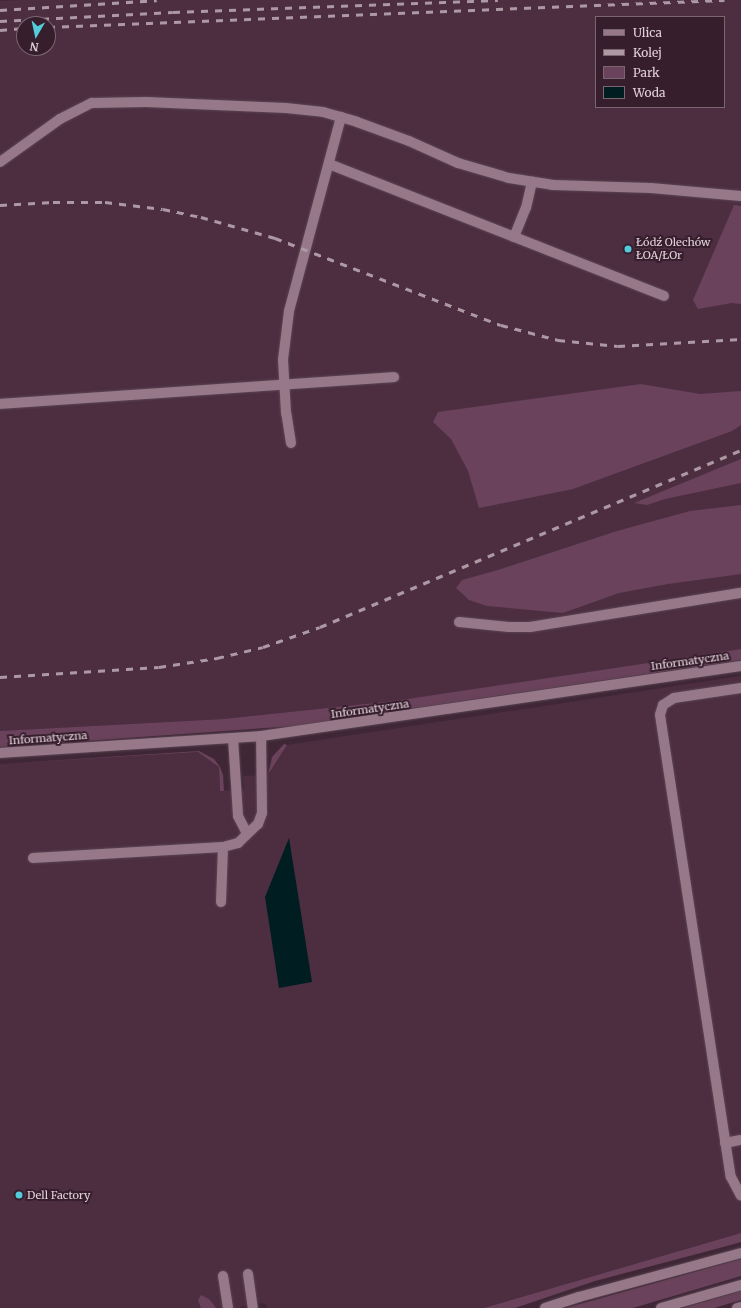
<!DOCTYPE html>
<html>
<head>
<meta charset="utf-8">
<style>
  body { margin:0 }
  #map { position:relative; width:741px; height:1308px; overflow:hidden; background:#402736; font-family:Merriweather,serif }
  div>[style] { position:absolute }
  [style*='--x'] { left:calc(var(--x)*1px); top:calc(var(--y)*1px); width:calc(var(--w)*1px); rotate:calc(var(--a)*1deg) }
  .built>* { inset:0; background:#4d2e41 }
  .green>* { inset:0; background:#6a425b }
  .water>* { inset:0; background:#001e22 }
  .roads { filter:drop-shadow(0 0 1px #5a4652) drop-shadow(0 0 1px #5a4652) }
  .minor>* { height:10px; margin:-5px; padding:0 5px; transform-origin:5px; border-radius:5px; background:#967889 }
  .rail>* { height:3px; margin-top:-1.5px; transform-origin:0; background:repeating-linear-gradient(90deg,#ad99a4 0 7px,transparent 0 14px) }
  .dots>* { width:11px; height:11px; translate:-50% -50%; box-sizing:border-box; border:2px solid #361e2c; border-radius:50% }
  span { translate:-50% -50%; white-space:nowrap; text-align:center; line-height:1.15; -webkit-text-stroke:4px #361e2c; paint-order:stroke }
  .poi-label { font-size:11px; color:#e1d0d9 }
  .left { translate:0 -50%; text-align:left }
  .street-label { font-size:11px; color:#e1d0d9 }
  .legend { position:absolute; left:595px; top:16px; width:130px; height:92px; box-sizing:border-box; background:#361e2c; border:1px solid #7a6571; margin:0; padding:5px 7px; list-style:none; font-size:12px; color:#e1d0d9 }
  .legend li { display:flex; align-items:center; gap:8px; height:20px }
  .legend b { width:20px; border:1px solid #7a6571 }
  .north { position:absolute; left:16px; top:16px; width:40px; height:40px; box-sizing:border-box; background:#361e2c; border:1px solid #7a6571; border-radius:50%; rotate:189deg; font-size:11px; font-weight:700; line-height:16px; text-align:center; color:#e1d0d9 }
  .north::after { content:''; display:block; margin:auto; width:14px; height:18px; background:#53cbdb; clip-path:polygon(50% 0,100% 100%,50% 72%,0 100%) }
</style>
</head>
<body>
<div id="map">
  <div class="built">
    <div style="clip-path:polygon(evenodd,21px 0,741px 0,741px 649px,394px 701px,224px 719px,0 731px,0 1px,21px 0,596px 17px,724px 17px,724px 107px,596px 107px,596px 17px,21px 0,24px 24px,48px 24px,48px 48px,24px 48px,24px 24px)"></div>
    <div style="clip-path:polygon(741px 676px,741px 1233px,484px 1308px,267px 1308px,267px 1305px,262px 1303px,240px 1307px,240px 1308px,0 1308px,0 764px,198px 752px,219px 767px,220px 791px,244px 789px,243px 776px,269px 775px,287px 745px)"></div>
  </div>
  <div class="green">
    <div style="clip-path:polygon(734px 205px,741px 206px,741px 304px,732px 303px,698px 309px,693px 300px)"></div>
    <div style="clip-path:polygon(641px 384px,700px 394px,741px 391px,741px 425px,732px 431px,573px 489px,479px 508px,468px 471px,451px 439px,433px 422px,438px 412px)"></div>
    <div style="clip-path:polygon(741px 459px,741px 483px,665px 499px,647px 505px,634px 503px)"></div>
    <div style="clip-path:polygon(741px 505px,741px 574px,668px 584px,619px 593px,563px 613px,487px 606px,469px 600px,456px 588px,462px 580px,498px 570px,617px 531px,690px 511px)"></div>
    <div style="clip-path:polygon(741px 649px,741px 660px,294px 726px,0 747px,0 731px,224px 719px,394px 701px)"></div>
    <div style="clip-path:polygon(284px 744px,287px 745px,268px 775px,272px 757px)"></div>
    <div style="clip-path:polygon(199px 751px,214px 759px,220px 767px,223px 775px,224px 791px,220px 791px,219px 767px,198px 752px,0 764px)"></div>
    <div style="clip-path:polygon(741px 1233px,741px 1242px,727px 1246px,595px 1281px,515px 1308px,484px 1308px)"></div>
    <div style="clip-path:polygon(741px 1259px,741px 1276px,633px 1308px,566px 1308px)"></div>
    <div style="clip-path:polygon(741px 1291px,741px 1300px,714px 1308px,683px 1308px)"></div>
    <div style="clip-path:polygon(201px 1295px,209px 1299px,216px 1308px,201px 1308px,198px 1300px)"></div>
  </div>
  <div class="water">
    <div style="clip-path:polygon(289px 838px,312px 982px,279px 988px,265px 897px)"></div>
  </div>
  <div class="roads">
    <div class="minor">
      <div style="--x:0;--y:162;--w:74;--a:-35.6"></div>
      <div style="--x:60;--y:119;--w:36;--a:-27"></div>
      <div style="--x:92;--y:103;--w:54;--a:-1.1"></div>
      <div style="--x:146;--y:102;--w:140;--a:2.5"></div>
      <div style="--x:286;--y:108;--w:37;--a:6"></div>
      <div style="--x:323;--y:112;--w:35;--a:16"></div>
      <div style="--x:357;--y:122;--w:55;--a:20.1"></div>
      <div style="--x:409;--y:141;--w:54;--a:24.2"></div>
      <div style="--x:458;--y:163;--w:53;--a:16.4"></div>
      <div style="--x:509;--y:178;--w:45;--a:9"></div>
      <div style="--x:553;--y:185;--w:98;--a:1.8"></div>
      <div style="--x:651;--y:188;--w:90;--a:5.1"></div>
      <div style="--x:329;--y:164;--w:360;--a:21.5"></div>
      <div style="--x:514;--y:237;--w:31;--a:-68"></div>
      <div style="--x:526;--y:208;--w:27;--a:-77"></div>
      <div style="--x:0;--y:404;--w:395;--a:-3.9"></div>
      <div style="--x:291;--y:443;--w:30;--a:-99"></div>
      <div style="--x:286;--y:413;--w:53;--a:-93.2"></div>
      <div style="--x:283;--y:360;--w:49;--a:-83"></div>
      <div style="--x:289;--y:311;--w:201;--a:-75"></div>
      <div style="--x:459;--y:622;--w:50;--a:5.7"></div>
      <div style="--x:509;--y:627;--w:21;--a:0"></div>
      <div style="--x:530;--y:627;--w:214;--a:-9.2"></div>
      <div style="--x:741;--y:688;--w:68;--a:171.5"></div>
      <div style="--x:674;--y:698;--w:13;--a:148"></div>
      <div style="--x:663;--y:705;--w:10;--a:107"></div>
      <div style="--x:660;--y:715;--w:467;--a:81.3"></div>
      <div style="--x:731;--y:1177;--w:21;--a:62"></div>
      <div style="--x:233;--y:738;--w:78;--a:86.3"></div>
      <div style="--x:238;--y:816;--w:20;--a:63"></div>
      <div style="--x:0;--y:753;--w:262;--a:-3.7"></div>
      <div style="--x:261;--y:736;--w:485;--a:-8.3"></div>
      <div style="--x:33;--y:858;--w:190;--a:-3.3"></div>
      <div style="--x:223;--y:847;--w:16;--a:-15"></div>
      <div style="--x:238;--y:843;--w:28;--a:-44"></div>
      <div style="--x:258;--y:824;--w:12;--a:-70"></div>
      <div style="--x:262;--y:813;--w:77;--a:-90.7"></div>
      <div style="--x:221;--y:902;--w:55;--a:-87.9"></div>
      <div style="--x:725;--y:1143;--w:16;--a:-11"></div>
      <div style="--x:248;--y:1274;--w:34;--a:82"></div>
      <div style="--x:223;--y:1276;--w:32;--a:81"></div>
      <div style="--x:545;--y:1308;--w:36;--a:-18"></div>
      <div style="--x:579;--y:1297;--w:168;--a:-15.2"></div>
      <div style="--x:661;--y:1308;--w:83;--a:-16"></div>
      <div style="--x:737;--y:1308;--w:4;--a:-14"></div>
    </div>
  </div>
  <div class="rail">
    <div style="--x:0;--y:10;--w:157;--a:-3.6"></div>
    <div style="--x:0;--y:21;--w:173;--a:-3"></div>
    <div style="--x:173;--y:12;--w:325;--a:-2.1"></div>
    <div style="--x:48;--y:27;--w:677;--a:-2.29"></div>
    <div style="--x:0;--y:30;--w:24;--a:-5"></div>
    <div style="--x:0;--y:205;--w:53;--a:-3.2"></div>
    <div style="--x:53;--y:202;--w:52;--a:0"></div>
    <div style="--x:105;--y:202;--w:58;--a:6.9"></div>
    <div style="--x:163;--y:209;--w:39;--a:12"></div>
    <div style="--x:201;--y:217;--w:77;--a:15.8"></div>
    <div style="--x:275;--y:238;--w:242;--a:21.1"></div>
    <div style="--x:501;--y:325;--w:59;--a:14.7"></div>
    <div style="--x:558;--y:340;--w:60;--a:5.7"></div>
    <div style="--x:618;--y:346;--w:123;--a:-3.3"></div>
    <div style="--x:0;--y:677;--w:159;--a:-3.6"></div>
    <div style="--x:159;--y:667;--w:59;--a:-8.8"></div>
    <div style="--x:217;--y:658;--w:47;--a:-13.4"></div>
    <div style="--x:263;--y:647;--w:60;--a:-19.3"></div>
    <div style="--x:320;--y:627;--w:457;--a:-22.8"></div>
  </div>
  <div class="dots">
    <div style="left:628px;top:249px;background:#53cbdb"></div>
    <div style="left:19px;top:1195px;background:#53cbdb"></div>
  </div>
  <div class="poi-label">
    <span class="left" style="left:636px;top:249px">Łódź Olechów<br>ŁOA/ŁOr</span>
    <span class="left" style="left:27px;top:1195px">Dell Factory</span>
  </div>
  <div class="street-label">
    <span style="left:690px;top:661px;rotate:-8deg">Informatyczna</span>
    <span style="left:370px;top:709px;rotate:-8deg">Informatyczna</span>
    <span style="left:48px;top:738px;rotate:-4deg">Informatyczna</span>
  </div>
  <ul class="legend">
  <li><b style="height:5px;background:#967889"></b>Ulica</li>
  <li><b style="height:5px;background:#ad99a4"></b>Kolej</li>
  <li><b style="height:11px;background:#6a425b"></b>Park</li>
  <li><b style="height:11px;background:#001e22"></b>Woda</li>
  </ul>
  <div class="north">N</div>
</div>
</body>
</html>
